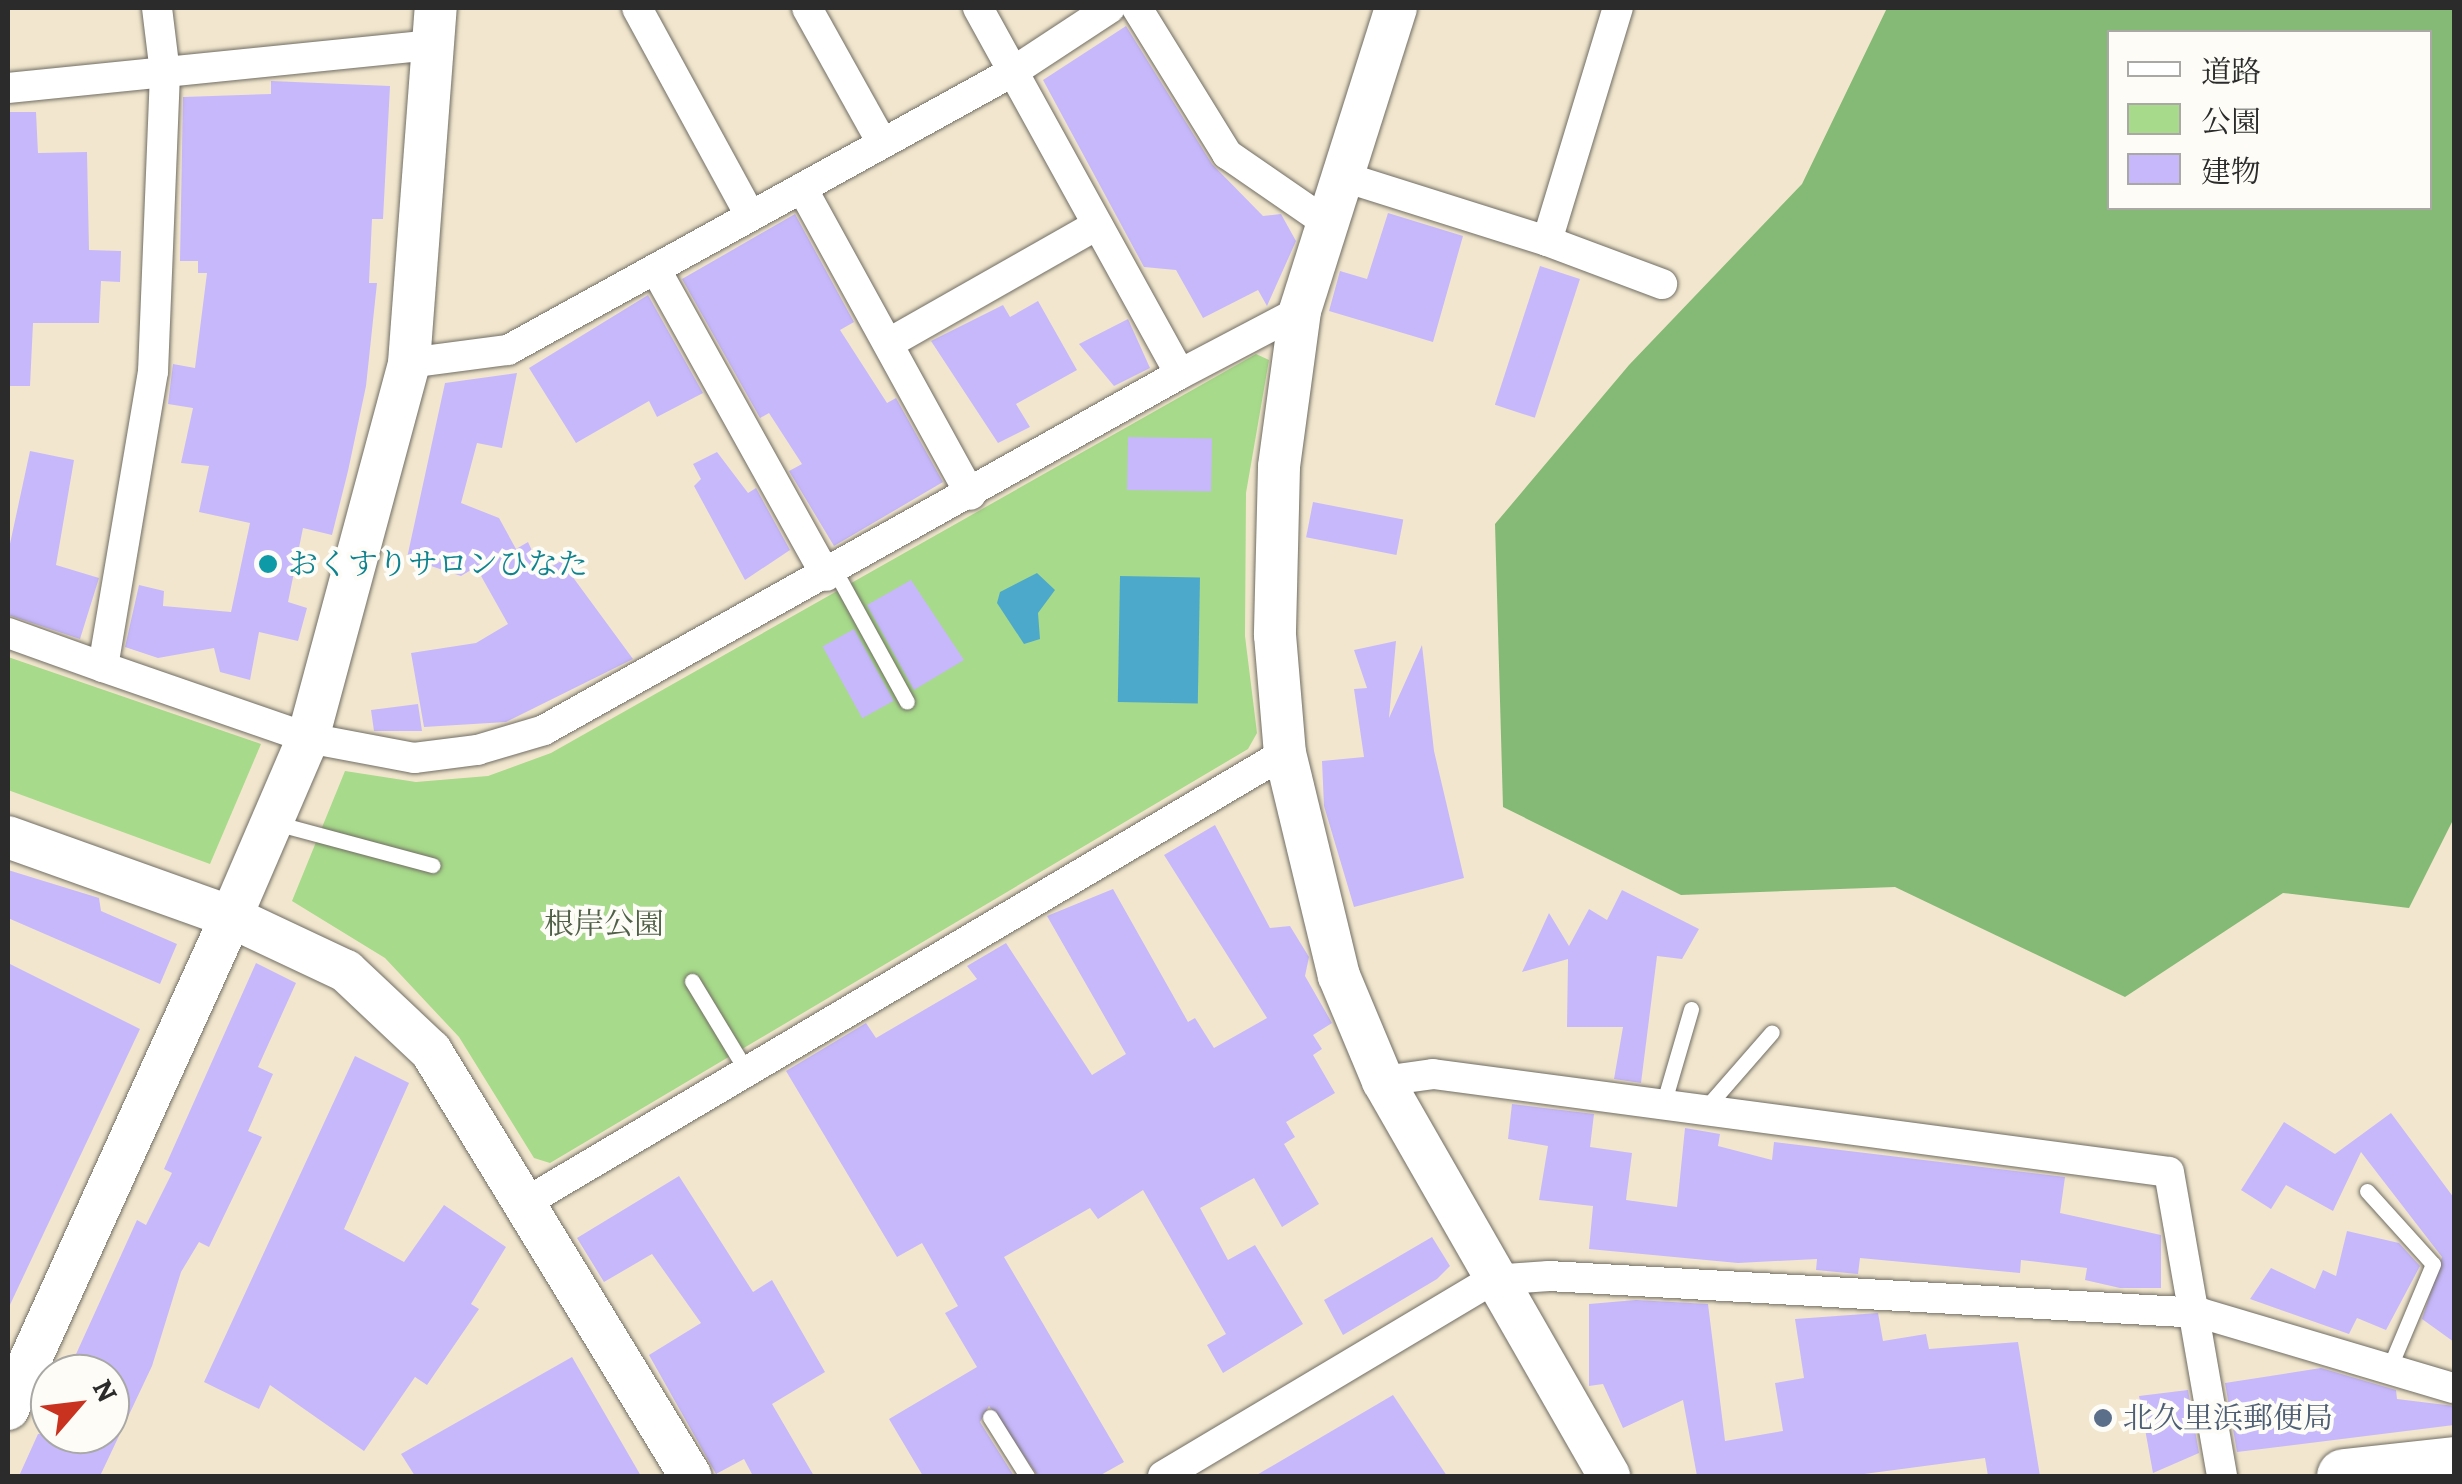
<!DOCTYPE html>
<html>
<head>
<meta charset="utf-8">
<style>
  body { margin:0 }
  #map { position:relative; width:2462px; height:1484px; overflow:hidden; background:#f2e7ce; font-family:Alegreya,"Noto Serif JP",serif }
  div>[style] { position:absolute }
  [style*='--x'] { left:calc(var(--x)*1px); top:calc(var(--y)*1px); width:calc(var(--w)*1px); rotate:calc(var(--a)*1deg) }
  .green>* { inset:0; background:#a7da8a }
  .forest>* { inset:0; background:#85ba76 }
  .water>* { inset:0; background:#4da9cb; transform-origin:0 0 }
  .building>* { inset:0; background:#c7b8fb; transform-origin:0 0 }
  .roads { filter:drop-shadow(0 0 2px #716d64) drop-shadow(0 0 2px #716d64) }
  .lane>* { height:15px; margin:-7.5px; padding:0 7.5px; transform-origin:7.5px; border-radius:7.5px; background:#fff }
  .street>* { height:30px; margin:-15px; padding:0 15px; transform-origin:15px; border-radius:15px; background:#fff }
  .secondary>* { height:42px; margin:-21px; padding:0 21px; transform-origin:21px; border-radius:21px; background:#fff }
  .highway>* { height:55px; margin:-27.5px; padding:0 27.5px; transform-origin:27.5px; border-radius:27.5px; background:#fff }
  .dots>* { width:28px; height:28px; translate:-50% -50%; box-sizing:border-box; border:5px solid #fdfcf7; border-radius:50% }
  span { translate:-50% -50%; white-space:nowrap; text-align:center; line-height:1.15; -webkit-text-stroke:8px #fdfcf7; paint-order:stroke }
  .culture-label { font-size:30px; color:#0d838f }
  .left { translate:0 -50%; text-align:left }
  .park-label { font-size:30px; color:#506048 }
  .service-label { font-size:30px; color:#4e5e75 }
  .frame { position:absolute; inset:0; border:10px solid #2b2b2b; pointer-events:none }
  .legend { position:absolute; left:2107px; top:30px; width:325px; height:180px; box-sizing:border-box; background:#fdfcf7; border:2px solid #a9a8a5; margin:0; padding:12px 18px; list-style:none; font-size:30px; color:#2b2b2b }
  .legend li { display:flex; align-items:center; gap:20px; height:50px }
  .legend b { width:50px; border:2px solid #a9a8a5 }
  .north { position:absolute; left:30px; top:1354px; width:100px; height:100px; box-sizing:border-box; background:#fdfcf7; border:2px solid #a9a8a5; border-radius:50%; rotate:62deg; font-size:28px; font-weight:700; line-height:40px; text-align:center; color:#2b2b2b }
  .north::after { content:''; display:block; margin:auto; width:35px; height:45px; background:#c8321e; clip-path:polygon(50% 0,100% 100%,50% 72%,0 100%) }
</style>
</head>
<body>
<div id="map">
  <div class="green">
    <div style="clip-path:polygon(1256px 354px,1269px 360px,1246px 493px,1245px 636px,1257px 733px,1248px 749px,550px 1163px,534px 1158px,459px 1037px,385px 958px,292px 901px,345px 771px,416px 782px,488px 776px,551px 753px)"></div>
    <div style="clip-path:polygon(8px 657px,261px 744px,210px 864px,8px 790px)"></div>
  </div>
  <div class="forest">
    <div style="clip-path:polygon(evenodd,1887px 8px,2454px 8px,2454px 818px,2409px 908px,2283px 893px,2125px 997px,1895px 887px,1681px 895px,1503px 807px,1495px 524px,1629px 365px,1802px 184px,1887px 8px,2110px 32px,2430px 32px,2430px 208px,2110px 208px,2110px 32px)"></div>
  </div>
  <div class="water">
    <div style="clip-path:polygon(1037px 573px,1055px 590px,1038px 613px,1040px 639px,1024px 644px,997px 603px,1000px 592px)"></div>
    <div style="left:1120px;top:576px;width:80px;height:126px;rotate:1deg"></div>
  </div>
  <div class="building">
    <div style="clip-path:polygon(1126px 26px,1212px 164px,1263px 216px,1281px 214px,1296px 241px,1267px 306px,1258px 290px,1203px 318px,1176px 270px,1144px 267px,1043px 80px)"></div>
    <div style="clip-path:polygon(271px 81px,390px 86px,383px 219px,372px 219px,369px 283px,377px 283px,366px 386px,348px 471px,332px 535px,303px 528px,288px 602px,307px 608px,298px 641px,259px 632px,250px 680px,220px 672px,214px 648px,158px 658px,125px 647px,139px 585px,164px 591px,163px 606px,231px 612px,250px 523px,199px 512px,209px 466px,181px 463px,193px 408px,168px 404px,173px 364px,195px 368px,207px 273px,198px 273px,198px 261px,180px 261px,183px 97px,271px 94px)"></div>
    <div style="clip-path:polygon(8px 112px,36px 112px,38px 153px,87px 152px,89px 250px,121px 251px,120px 282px,101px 281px,99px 323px,33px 323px,30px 386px,8px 386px)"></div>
    <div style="clip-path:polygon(1388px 213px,1463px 236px,1433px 342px,1329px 311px,1340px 271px,1367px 279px)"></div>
    <div style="clip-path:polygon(795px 214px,854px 322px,840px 330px,887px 403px,896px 398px,943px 482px,834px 546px,789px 471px,802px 464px,769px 413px,760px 418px,682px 279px)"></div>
    <div style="left:1540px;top:266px;width:42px;height:146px;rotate:18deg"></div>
    <div style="clip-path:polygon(648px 295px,703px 393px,657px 417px,649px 401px,576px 443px,529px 368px)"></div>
    <div style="clip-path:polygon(1038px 301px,1077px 370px,1016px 404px,1030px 427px,998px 443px,931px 341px,1003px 305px,1010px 317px)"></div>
    <div style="clip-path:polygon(1128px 319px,1150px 368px,1114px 386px,1079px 344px)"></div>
    <div style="clip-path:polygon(517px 373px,502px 448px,477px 443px,461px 503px,499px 518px,516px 549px,528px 542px,542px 572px,561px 561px,633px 659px,506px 722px,424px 727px,411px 653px,476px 643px,508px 624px,476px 567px,461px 576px,407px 558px,445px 383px)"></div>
    <div style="left:1128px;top:437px;width:84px;height:53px;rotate:1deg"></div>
    <div style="clip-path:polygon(30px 451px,74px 460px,56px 565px,99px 578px,80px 639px,8px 615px,8px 553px)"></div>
    <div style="clip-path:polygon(717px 452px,748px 493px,756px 488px,790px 550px,745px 580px,694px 486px,701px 479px,693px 464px)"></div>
    <div style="left:1313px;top:502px;width:92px;height:36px;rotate:11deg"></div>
    <div style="clip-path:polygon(911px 580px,964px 660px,914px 690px,867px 605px)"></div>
    <div style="left:854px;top:629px;width:82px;height:36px;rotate:61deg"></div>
    <div style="clip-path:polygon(1396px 641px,1389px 718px,1422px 645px,1434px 751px,1464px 878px,1354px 907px,1324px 806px,1322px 761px,1364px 757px,1354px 689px,1367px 688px,1354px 650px)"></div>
    <div style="clip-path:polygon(418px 704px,422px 731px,374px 731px,371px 710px)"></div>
    <div style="clip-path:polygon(1215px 825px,1270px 928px,1290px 926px,1309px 957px,1305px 976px,1332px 1023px,1313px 1035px,1322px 1049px,1313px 1055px,1335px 1093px,1286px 1122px,1295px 1137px,1284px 1144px,1319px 1204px,1282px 1227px,1254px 1178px,1200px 1208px,1228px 1260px,1255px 1245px,1303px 1324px,1223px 1373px,1207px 1345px,1226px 1334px,1143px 1190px,1098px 1219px,1090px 1208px,1004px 1257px,1124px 1462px,1099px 1476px,1038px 1476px,989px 1406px,980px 1422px,1014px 1476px,923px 1476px,889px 1419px,977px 1367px,945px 1313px,958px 1306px,922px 1243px,897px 1257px,786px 1071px,866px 1023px,876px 1038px,977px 979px,967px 966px,1006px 943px,1092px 1075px,1126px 1054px,1047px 916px,1113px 889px,1188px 1022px,1195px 1018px,1214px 1048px,1267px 1018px,1164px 855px)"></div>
    <div style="clip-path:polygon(8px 870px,99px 898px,101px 911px,177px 944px,160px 984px,8px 918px)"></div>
    <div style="clip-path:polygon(1622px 890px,1699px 929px,1682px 959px,1657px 956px,1641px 1083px,1614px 1079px,1623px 1027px,1567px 1027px,1568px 959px,1522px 972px,1549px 913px,1569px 946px,1589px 909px,1607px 920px)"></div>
    <div style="clip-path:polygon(8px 963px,140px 1029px,8px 1309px)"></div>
    <div style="clip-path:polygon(256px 963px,296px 983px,258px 1067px,273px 1074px,248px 1131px,262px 1137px,209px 1247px,199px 1242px,181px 1272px,152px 1366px,100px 1476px,19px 1476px,38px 1434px,110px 1434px,110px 1374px,67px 1374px,137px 1220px,146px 1225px,172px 1173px,164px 1169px)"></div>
    <div style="clip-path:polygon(355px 1056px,409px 1083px,344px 1229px,404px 1262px,444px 1205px,506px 1247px,471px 1304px,479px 1309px,427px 1385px,415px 1377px,364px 1451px,270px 1385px,259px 1409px,204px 1382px)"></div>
    <div style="clip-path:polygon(1512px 1104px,1594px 1114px,1590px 1147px,1632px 1153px,1626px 1200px,1677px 1207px,1685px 1128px,1720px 1134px,1718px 1146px,1772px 1160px,1774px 1142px,2065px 1177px,2060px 1213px,2161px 1235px,2161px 1288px,2120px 1288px,2085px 1280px,2087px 1268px,2021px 1260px,2020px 1273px,1860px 1258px,1858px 1274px,1816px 1270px,1817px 1259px,1738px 1263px,1589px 1249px,1593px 1206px,1539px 1200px,1548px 1146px,1508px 1139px)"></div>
    <div style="clip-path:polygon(2391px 1113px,2454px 1198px,2454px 1342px,2422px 1319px,2442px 1257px,2361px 1152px,2333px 1211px,2286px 1185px,2271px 1209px,2241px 1190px,2284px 1122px,2335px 1154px)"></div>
    <div style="clip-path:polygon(679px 1176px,753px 1292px,772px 1280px,825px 1372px,772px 1404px,814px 1476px,753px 1476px,744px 1459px,716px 1474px,649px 1355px,701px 1323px,652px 1254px,604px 1282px,577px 1238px)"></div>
    <div style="clip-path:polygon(2347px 1231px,2399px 1243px,2420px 1266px,2386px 1330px,2357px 1318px,2349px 1334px,2250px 1299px,2271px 1268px,2315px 1289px,2323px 1270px,2336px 1276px)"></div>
    <div style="clip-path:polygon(1432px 1237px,1450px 1266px,1437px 1279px,1343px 1335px,1324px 1300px)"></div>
    <div style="clip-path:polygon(1636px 1300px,1708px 1304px,1725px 1441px,1783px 1431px,1775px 1383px,1804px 1378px,1795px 1319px,1878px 1313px,1883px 1341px,1926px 1334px,1929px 1349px,2018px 1342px,2040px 1476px,1988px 1476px,1985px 1458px,1849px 1476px,1697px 1476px,1683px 1400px,1623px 1428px,1603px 1384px,1589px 1386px,1589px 1304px)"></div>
    <div style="clip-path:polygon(572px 1357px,641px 1476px,415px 1476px,401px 1454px)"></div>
    <div style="clip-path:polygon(2321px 1368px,2396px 1390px,2397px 1399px,2454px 1406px,2454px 1425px,2237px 1452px,2225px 1383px)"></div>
    <div style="clip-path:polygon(2188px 1390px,2199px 1453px,2153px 1473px,2139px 1396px)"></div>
    <div style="clip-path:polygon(1393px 1395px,1447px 1476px,1255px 1476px)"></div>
  </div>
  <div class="roads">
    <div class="lane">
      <div style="--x:835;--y:571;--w:149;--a:61.2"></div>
      <div style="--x:275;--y:823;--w:163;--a:15"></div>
      <div style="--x:692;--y:981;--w:104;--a:58.8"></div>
      <div style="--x:1663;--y:1105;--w:100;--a:-73.7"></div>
      <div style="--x:1704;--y:1110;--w:103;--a:-48.9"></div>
      <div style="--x:2367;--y:1191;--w:98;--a:47.9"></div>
      <div style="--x:2433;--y:1264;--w:108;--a:112.8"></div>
      <div style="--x:990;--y:1417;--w:70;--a:57.9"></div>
    </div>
    <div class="street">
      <div style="--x:637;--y:8;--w:236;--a:61.4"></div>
      <div style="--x:807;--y:8;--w:154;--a:60.9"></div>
      <div style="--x:978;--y:8;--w:418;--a:61.1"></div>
      <div style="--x:1180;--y:374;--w:136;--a:-27.7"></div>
      <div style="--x:1137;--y:8;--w:172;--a:58.3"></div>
      <div style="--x:1227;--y:154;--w:118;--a:34.6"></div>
      <div style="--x:8;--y:88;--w:432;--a:-5.8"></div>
      <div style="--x:1341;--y:176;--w:216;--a:17.5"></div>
      <div style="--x:1547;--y:241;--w:244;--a:-73.1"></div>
      <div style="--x:802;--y:188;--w:350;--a:61.2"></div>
      <div style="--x:1547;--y:241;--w:123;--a:20.5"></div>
      <div style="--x:656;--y:270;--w:350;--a:60.9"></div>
      <div style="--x:891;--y:342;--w:237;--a:-29.6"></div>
      <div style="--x:409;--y:363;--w:100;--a:-7.5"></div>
      <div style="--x:508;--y:350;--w:578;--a:-28.87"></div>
      <div style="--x:1014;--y:71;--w:115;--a:-33.3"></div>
      <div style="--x:8;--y:633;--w:101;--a:19.7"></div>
      <div style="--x:103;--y:667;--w:299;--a:-80.4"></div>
      <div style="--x:153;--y:372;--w:299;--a:-87.7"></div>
      <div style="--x:165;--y:73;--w:65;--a:-97"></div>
      <div style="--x:103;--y:667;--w:217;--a:19.1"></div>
      <div style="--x:308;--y:738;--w:108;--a:10.7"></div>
      <div style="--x:414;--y:758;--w:64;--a:-7.2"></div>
      <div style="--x:477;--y:750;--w:70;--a:-16.6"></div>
      <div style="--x:544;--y:730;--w:729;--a:-29.24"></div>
      <div style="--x:1383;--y:1081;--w:50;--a:-8"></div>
      <div style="--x:1433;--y:1074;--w:742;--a:7.58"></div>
      <div style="--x:2169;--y:1172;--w:309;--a:80.1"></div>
      <div style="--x:528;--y:1201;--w:880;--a:-30.62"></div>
      <div style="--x:1163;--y:1476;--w:383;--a:-30.8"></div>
      <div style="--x:1492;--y:1280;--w:57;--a:-4"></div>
      <div style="--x:1549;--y:1276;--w:652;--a:3.25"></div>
      <div style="--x:2200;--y:1313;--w:265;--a:16.5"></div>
    </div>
    <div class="secondary">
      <div style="--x:1396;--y:8;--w:318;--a:107.6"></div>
      <div style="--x:1300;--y:311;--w:157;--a:97.7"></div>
      <div style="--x:1279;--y:467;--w:168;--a:91.4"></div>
      <div style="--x:1275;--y:635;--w:118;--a:85.2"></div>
      <div style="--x:1285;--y:753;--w:229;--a:76.4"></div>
      <div style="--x:1339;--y:976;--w:114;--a:67.3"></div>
      <div style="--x:1383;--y:1081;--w:455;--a:60.2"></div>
      <div style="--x:8;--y:837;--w:237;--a:19.7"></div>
      <div style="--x:231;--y:917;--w:195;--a:-66.7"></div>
      <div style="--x:308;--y:738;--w:388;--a:-74.9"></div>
      <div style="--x:409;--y:363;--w:356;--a:-85.7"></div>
      <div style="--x:8;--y:1409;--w:540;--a:-65.62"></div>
      <div style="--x:231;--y:917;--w:127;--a:25.2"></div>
      <div style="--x:346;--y:971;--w:117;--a:43.3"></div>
      <div style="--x:431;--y:1051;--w:498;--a:58.6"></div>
    </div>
    <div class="highway">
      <div style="--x:2344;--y:1476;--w:111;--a:-6.2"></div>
    </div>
  </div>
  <div class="dots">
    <div style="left:268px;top:564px;background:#0f9aa8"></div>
    <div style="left:2103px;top:1418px;background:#5c6f8a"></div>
  </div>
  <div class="culture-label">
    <span class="left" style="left:288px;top:564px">おくすりサロンひなた</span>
  </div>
  <div class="park-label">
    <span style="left:604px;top:924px">根岸公園</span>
  </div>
  <div class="service-label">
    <span class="left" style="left:2123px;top:1418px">北久里浜郵便局</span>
  </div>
  <div class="frame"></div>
  <ul class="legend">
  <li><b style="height:12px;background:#fff"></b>道路</li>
  <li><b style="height:28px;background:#a7da8a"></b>公園</li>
  <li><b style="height:28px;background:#c7b8fb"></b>建物</li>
  </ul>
  <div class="north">N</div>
</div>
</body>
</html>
